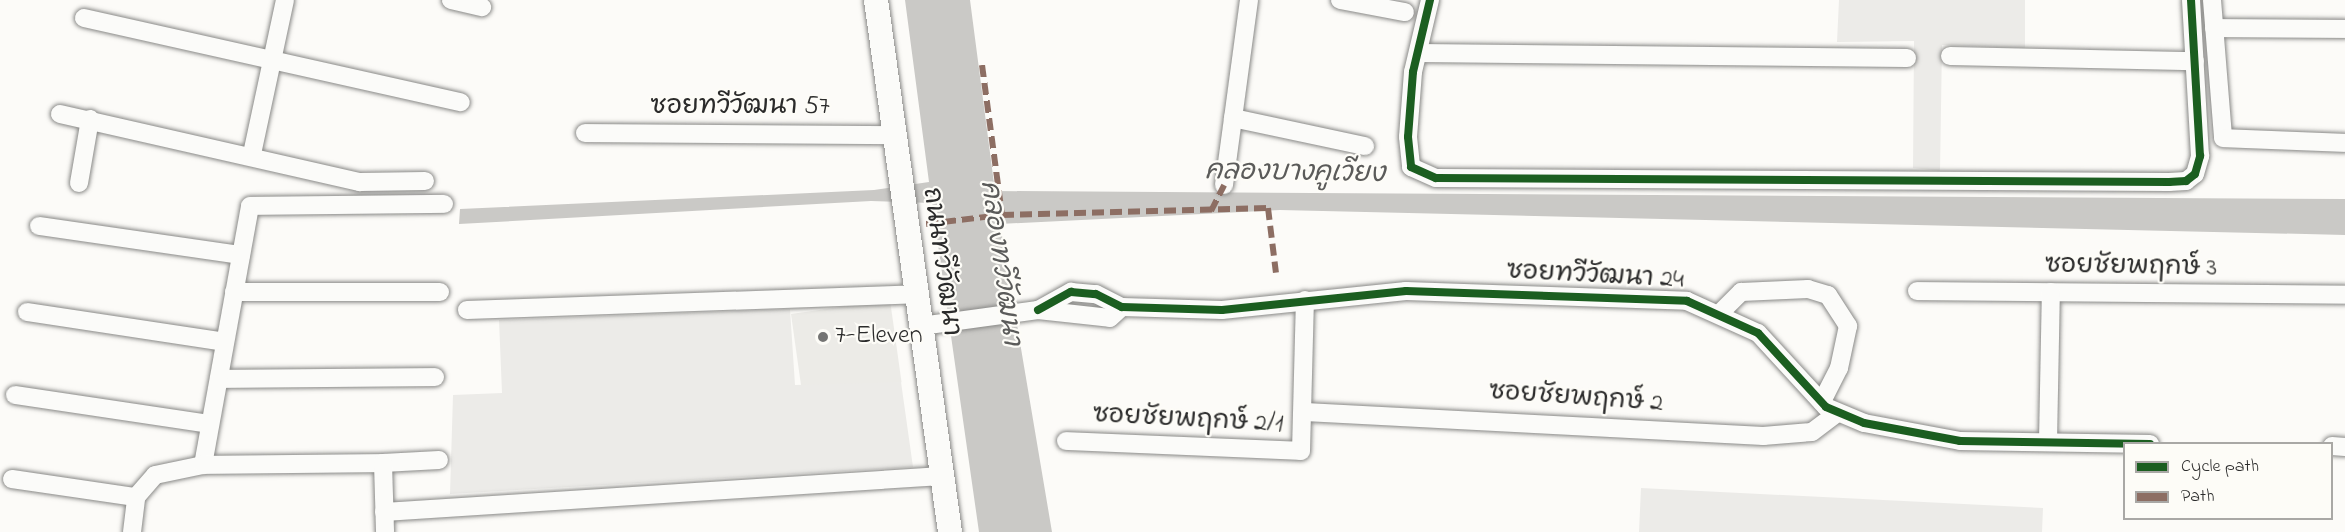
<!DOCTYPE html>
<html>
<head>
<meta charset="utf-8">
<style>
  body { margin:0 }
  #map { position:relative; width:2345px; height:532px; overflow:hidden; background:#fcfbf8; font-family:"Indie Flower","Playpen Sans Thai",sans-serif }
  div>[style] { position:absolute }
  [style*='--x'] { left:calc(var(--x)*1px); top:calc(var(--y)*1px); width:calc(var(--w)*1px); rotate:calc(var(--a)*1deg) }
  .built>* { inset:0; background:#ecebe7; transform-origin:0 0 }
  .green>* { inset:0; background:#ecebe8 }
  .water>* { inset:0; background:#cac9c6 }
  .roads { filter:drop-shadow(0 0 2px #898987) drop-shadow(0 0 2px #898987) }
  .minor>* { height:18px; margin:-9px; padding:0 9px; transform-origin:9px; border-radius:9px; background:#fbfbf9 }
  .secondary>* { height:24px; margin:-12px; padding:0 12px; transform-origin:12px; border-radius:12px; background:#fbfbf9 }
  .quiet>* { height:6px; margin-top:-3px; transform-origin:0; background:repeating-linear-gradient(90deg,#8d6e63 0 12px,transparent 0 18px) }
  .cycleway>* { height:8px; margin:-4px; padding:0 4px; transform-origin:4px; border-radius:4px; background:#1b5e20 }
  .dots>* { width:16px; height:16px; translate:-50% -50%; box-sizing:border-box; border:3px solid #fdfcf7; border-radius:50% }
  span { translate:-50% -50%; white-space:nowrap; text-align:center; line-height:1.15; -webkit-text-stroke:4.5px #fdfcf7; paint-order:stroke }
  .street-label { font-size:26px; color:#2b2b2b }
  .poi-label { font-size:26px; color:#2b2b2b }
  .left { translate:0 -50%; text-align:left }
  .water-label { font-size:27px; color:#5b5b5a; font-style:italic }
  .legend { position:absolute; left:2123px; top:442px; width:210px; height:78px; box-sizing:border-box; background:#fdfcf7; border:2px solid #a9a8a5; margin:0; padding:8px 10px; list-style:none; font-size:18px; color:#2b2b2b }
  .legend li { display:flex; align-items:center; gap:12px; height:30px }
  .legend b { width:30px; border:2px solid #a9a8a5 }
</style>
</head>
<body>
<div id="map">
  <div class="built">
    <div style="left:890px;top:300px;width:83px;height:100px;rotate:82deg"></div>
  </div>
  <div class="green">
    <div style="clip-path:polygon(1839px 0,2025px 0,2025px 48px,1942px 45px,1940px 171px,1913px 168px,1914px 41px,1837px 42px)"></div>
    <div style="clip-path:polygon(790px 309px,795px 385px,901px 382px,913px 467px,450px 494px,453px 395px,502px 393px,499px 320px)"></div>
    <div style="clip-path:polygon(1641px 488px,2043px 508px,2042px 532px,1639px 532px)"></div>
  </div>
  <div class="water">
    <div style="clip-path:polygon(905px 0,970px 0,995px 191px,2345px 199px,2345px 235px,1280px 210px,1000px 224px,1052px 532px,979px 532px,932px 203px,871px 201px,459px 224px,460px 209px,874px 190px,929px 182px)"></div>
  </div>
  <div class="roads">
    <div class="minor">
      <div style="--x:451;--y:0;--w:32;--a:13"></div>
      <div style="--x:1340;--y:0;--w:66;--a:10.5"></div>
      <div style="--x:1430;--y:0;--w:74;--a:103.3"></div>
      <div style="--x:1413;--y:72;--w:65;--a:94.4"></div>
      <div style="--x:1408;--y:137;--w:30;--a:84"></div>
      <div style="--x:1411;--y:167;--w:27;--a:24"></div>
      <div style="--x:1436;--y:178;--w:733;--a:0.31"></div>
      <div style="--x:2169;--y:182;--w:17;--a:-3"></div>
      <div style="--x:2186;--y:181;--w:11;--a:-38"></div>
      <div style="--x:2195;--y:174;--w:19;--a:-74"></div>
      <div style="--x:2200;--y:156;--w:156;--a:-93.3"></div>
      <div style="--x:2212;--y:0;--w:138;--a:85.4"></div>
      <div style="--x:2223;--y:138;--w:122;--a:2.3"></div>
      <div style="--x:84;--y:18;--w:386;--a:12.6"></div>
      <div style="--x:2214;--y:28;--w:131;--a:0.4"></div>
      <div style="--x:1418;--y:53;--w:489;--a:0.6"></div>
      <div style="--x:1950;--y:56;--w:245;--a:1.2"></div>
      <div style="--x:60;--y:114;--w:308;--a:12.8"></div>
      <div style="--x:360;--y:182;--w:65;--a:-0.9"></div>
      <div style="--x:1233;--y:118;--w:135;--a:12"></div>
      <div style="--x:585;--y:133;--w:309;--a:0.4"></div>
      <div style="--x:252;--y:154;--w:157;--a:-77.9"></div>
      <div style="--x:79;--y:183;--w:65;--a:-80.2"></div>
      <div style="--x:1224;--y:185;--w:187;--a:-82.3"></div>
      <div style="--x:39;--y:226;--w:204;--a:8.2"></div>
      <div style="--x:1917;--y:291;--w:428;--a:0.5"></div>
      <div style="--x:234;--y:292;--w:206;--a:0"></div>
      <div style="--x:467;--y:310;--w:449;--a:-2"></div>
      <div style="--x:1038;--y:310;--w:38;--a:-29"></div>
      <div style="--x:1071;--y:292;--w:25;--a:5"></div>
      <div style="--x:1096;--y:294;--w:29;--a:27"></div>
      <div style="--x:1122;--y:307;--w:100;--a:1.7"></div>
      <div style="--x:1222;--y:310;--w:185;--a:-5.9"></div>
      <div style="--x:1406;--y:291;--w:281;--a:2"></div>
      <div style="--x:1687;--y:301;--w:78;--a:24.3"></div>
      <div style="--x:1758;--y:333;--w:100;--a:47.4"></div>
      <div style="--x:1826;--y:407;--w:41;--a:22.8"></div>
      <div style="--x:1864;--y:423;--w:98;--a:10.6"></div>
      <div style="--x:1960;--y:441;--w:190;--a:0.9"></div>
      <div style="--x:27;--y:312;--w:200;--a:8.6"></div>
      <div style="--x:1720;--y:313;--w:30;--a:-45"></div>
      <div style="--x:1741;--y:292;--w:67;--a:-2.6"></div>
      <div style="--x:1808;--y:289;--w:21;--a:17"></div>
      <div style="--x:1828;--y:295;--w:37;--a:57"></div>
      <div style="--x:1848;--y:326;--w:43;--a:102.1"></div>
      <div style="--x:1839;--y:368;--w:38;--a:117"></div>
      <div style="--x:921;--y:326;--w:118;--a:-7.8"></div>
      <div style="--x:1038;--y:310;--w:72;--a:6.3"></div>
      <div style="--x:1110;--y:318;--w:16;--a:-43"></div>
      <div style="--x:219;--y:379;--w:216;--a:-0.5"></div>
      <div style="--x:15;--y:395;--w:197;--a:8.5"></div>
      <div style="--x:1305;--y:412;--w:459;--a:3"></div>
      <div style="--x:1763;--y:436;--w:49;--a:-4.7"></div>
      <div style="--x:1812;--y:432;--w:31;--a:-37"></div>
      <div style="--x:1066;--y:441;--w:235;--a:2.4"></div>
      <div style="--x:1301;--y:451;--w:151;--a:-88.5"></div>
      <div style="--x:2048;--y:442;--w:150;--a:-88.9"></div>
      <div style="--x:2332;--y:446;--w:13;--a:4"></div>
      <div style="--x:383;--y:463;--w:56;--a:-3.1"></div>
      <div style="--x:203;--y:465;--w:263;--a:-79.7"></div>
      <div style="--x:250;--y:206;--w:194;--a:-0.6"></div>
      <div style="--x:12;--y:479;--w:125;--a:8.3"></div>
      <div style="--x:384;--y:512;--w:559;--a:-3.69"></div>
      <div style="--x:132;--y:532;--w:35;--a:-83"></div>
      <div style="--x:136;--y:497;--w:29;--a:-49"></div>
      <div style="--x:155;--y:475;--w:49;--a:-11.8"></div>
      <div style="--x:203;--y:465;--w:180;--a:-0.6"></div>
      <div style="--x:383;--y:463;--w:69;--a:88.3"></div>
    </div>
    <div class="secondary">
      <div style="--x:876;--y:0;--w:537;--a:82.08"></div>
    </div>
  </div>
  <div class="quiet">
    <div style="--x:982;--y:65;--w:151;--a:82.4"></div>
    <div style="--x:1211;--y:211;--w:29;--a:-63"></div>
    <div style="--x:926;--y:224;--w:77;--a:-6.8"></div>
    <div style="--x:1002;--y:215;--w:266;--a:-1.5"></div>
    <div style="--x:1268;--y:208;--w:65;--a:83"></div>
  </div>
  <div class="cycleway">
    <div style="--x:1430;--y:0;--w:74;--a:103.3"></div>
    <div style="--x:1413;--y:72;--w:65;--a:94.4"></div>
    <div style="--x:1408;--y:137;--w:30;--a:84"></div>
    <div style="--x:1411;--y:167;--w:27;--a:24"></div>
    <div style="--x:1436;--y:178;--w:733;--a:0.31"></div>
    <div style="--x:2169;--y:182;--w:17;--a:-3"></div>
    <div style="--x:2186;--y:181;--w:11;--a:-38"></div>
    <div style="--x:2195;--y:174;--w:19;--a:-74"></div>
    <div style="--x:2200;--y:156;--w:156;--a:-93.3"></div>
    <div style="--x:1038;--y:310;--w:38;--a:-29"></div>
    <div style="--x:1071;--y:292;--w:25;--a:5"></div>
    <div style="--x:1096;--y:294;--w:29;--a:27"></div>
    <div style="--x:1122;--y:307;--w:100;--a:1.7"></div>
    <div style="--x:1222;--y:310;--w:185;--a:-5.9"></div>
    <div style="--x:1406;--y:291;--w:281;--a:2"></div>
    <div style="--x:1687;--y:301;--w:78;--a:24.3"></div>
    <div style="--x:1758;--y:333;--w:100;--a:47.4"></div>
    <div style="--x:1826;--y:407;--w:41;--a:22.8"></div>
    <div style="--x:1864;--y:423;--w:98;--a:10.6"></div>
    <div style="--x:1960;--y:441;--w:190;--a:0.9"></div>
  </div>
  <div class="dots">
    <div style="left:823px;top:337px;background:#747473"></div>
  </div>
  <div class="street-label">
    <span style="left:740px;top:108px">ซอยทวีวัฒนา 57</span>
    <span style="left:940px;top:262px;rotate:82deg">ถนนทวีวัฒนา</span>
    <span style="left:2131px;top:268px;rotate:1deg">ซอยชัยพฤกษ์ 3</span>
    <span style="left:1595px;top:277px;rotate:3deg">ซอยทวีวัฒนา 24</span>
    <span style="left:1576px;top:399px;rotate:4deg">ซอยชัยพฤกษ์ 2</span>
    <span style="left:1188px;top:421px;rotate:3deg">ซอยชัยพฤกษ์ 2/1</span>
  </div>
  <div class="poi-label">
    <span class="left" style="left:835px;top:337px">7-Eleven</span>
  </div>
  <div class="water-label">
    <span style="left:1295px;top:173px;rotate:1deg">คลองบางคูเวียง</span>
    <span style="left:1000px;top:263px;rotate:82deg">คลองทวีวัฒนา</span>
  </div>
  <ul class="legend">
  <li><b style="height:8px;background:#1b5e20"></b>Cycle path</li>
  <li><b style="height:8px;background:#8d6e63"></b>Path</li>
  </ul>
</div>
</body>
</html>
